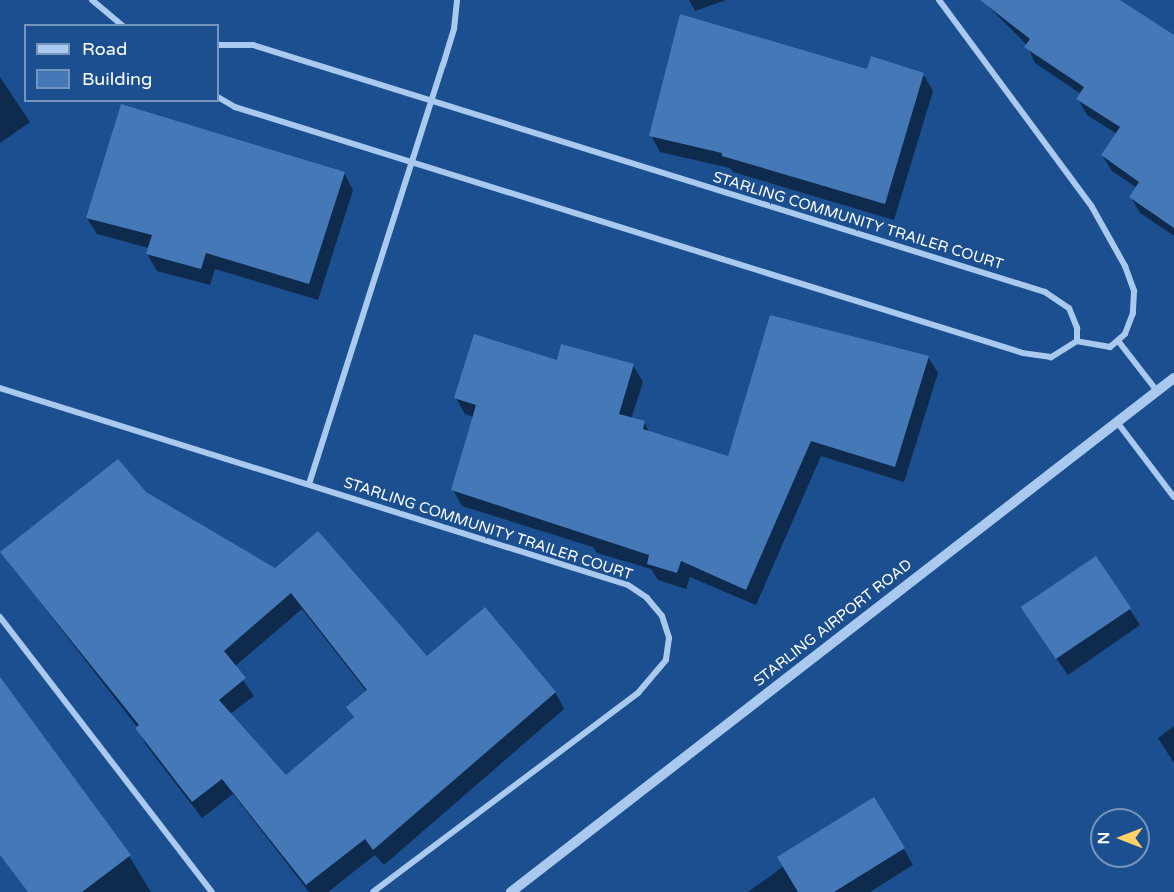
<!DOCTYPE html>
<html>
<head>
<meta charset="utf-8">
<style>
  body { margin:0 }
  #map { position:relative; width:1174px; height:892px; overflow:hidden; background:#1b4f8f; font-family:"Varela Round",sans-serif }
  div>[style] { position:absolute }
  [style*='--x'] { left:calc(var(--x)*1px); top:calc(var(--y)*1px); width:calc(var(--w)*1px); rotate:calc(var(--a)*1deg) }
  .shadow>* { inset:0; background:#0007 }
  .building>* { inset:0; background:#4478b7; transform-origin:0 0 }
  .minor>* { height:6px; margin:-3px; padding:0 3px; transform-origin:3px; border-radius:3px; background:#a9c9ee }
  .tertiary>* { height:10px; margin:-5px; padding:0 5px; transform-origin:5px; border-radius:5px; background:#a9c9ee }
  span { translate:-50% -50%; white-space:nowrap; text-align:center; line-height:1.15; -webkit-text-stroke:5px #1b4f8f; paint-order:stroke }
  .street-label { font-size:15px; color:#fff }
  .legend { position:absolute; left:24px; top:24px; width:195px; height:78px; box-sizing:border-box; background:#1b4f8f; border:2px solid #7695bc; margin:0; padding:8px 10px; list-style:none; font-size:18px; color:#fff }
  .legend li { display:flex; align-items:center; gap:12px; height:30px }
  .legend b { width:30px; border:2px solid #7695bc }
  .north { position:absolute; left:1090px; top:808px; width:60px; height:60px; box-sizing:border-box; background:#1b4f8f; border:2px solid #7695bc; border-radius:50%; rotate:270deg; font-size:16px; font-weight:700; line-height:24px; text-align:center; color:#fff }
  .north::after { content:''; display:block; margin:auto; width:21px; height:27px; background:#ffd166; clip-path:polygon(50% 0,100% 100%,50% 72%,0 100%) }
</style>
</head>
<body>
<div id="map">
  <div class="shadow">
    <div style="clip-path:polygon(689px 0,726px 0,695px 11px)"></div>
    <div style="clip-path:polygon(982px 0,1117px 0,1174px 37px,1174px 236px,1140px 213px,1131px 197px,1137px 188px,1112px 171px,1102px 155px,1117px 134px,1087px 115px,1078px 99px,1081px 94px,1035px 63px,1027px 45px)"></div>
    <div style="clip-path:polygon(868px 71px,923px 74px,933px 91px,894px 220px,733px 172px,730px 168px,660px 152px,651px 135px)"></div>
    <div style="clip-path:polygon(0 77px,30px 122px,0 143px)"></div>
    <div style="clip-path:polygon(344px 173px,353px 190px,318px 300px,215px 269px,210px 285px,157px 271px,147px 254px,149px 248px,97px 234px,87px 218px)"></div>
    <div style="clip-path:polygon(928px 357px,938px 373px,904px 482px,821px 456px,756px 605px,690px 577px,686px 589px,658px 580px,651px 569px,597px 553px,593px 547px,462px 506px,453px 490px,474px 417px,465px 414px,456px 398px,558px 362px,633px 365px,643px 382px,631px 419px,644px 422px,650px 433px,729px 458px)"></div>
    <div style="clip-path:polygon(evenodd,145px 493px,427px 658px,555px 692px,564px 709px,384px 865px,375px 855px,328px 892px,309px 892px,233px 794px,202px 818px,146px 745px,138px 728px,1px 552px,145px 493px,302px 609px,367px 692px,348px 708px,355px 719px,286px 777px,230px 714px,254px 696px,234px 667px,302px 609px)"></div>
    <div style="clip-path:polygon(1096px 558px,1140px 625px,1068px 675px,1033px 625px)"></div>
    <div style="clip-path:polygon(0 679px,129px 856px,151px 892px,37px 892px,0 841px)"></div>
    <div style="clip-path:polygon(1174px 726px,1174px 763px,1158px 738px)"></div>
    <div style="clip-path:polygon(904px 849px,913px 865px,870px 892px,748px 892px,784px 866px)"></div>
  </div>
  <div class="building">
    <div style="clip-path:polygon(980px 0,1120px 0,1174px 35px,1174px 228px,1129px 197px,1139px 182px,1101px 155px,1120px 127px,1076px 99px,1084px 87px,1024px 47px,1030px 39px)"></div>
    <div style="clip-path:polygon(680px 14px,867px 69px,871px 56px,924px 73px,885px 204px,722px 156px,722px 153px,649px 136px)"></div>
    <div style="clip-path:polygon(121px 104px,345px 172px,309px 284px,206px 253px,201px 269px,146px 254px,152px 235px,86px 218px)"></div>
    <div style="clip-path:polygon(770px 315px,929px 356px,895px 467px,811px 441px,746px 590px,681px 561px,677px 573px,647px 564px,649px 555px,451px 490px,476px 405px,454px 398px,474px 334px,557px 360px,561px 344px,634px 364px,619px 414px,645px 421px,643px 429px,728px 456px)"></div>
    <div style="clip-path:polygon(evenodd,118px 459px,146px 492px,275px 568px,318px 531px,427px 656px,485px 607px,556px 692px,373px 850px,365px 839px,306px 885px,222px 779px,192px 802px,135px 728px,139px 725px,0 552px,118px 459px,291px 593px,367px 690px,346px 707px,354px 717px,286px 775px,219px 700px,246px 678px,224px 651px,291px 593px)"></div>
    <div style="left:1096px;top:556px;width:63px;height:91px;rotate:56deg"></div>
    <div style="clip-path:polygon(0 677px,131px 855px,82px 892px,28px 892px,0 855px)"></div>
    <div style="clip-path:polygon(874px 797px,905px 848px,834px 892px,798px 892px,777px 857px)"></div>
  </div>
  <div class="minor">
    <div style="--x:92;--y:0;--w:40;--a:40"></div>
    <div style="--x:939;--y:0;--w:257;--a:53.5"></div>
    <div style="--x:1092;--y:207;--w:68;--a:60.8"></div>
    <div style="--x:1125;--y:266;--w:27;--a:70"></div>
    <div style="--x:1134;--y:291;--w:22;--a:93"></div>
    <div style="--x:1133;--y:313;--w:22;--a:111"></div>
    <div style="--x:1125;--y:334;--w:20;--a:139"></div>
    <div style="--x:1110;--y:347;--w:34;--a:-170"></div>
    <div style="--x:218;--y:45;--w:35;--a:0"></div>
    <div style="--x:253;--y:45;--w:830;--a:17.32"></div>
    <div style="--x:1045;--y:292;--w:29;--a:34"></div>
    <div style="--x:1069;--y:308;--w:22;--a:68"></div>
    <div style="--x:1077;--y:328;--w:13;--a:90"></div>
    <div style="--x:1077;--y:341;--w:31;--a:148"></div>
    <div style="--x:1051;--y:357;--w:28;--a:-172"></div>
    <div style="--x:1023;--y:353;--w:826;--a:-162.66"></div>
    <div style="--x:235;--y:107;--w:20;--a:-150"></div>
    <div style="--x:1119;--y:342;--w:62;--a:52.2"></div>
    <div style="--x:0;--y:388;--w:658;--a:17.42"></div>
    <div style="--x:628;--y:585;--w:23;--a:34"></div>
    <div style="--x:647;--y:598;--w:23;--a:50"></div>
    <div style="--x:662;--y:616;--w:23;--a:72"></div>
    <div style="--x:669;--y:638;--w:22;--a:98"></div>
    <div style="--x:666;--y:660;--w:43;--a:130.3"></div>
    <div style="--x:638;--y:693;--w:331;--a:143.1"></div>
    <div style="--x:1117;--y:422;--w:94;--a:52.8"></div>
    <div style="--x:309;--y:484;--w:440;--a:-72.3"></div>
    <div style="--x:443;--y:65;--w:38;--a:-73"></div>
    <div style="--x:454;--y:29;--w:29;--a:-84"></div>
    <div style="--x:0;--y:617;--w:347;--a:52.4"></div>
  </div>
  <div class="tertiary">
    <div style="--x:511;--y:892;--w:839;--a:-37.79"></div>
  </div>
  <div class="street-label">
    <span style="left:858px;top:221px;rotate:17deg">STARLING COMMUNITY TRAILER COURT</span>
    <span style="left:488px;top:529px;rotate:18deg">STARLING COMMUNITY TRAILER COURT</span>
    <span style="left:833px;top:623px;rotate:-38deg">STARLING AIRPORT ROAD</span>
  </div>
  <ul class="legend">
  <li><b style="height:8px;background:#a9c9ee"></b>Road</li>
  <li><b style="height:16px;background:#4478b7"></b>Building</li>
  </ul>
  <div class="north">N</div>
</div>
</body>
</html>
